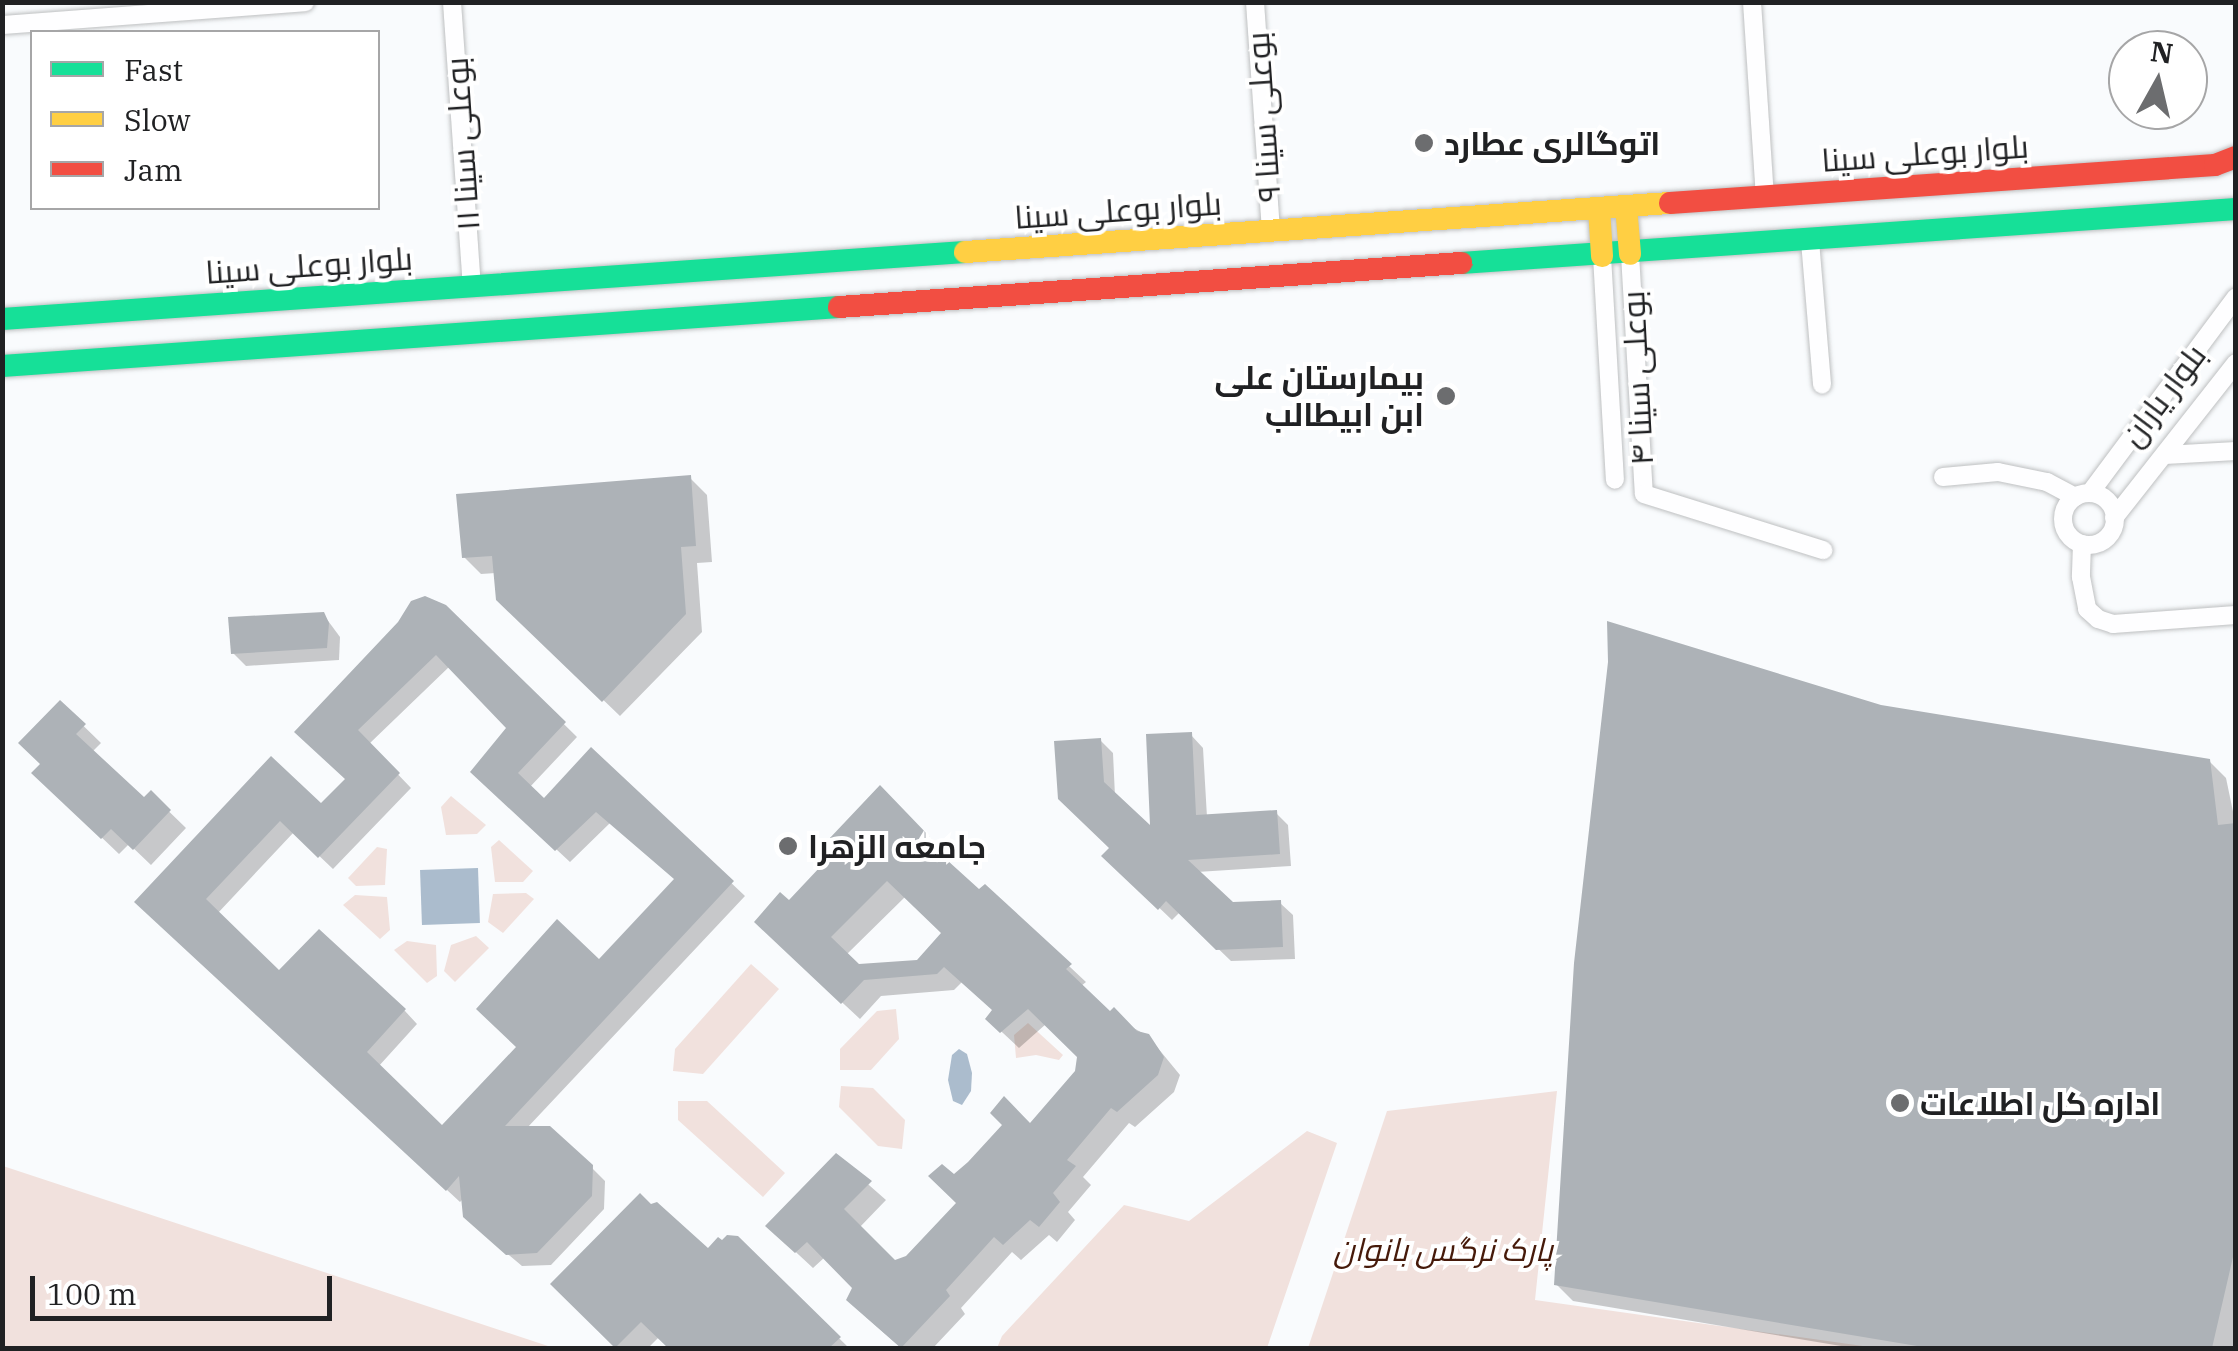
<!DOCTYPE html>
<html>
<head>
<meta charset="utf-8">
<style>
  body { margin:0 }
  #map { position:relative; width:2238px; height:1351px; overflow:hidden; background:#f9fbfd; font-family:"IBM Plex Serif",Cairo,serif }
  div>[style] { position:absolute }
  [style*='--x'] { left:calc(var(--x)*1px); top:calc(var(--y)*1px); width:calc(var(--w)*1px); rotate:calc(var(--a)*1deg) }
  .green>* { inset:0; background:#f1e1dd }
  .water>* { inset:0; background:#abbccd; transform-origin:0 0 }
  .shadow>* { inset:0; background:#0003 }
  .building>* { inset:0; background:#adb2b7 }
  .roads { filter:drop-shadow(0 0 2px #bec0c1) drop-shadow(0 0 2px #bec0c1) }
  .street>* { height:18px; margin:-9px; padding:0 9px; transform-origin:9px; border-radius:9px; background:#fefeff }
  .street>.ring { margin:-9px; padding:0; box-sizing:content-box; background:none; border:18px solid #fefeff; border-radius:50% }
  .fast>* { height:22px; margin:-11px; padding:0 11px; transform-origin:11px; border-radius:11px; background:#16e098 }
  .slow>* { height:22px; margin:-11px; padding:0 11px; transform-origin:11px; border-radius:11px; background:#ffcf43 }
  .jam>* { height:22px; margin:-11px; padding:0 11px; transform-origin:11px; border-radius:11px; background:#f24e42 }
  .dots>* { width:28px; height:28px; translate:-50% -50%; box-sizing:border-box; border:5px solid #fff; border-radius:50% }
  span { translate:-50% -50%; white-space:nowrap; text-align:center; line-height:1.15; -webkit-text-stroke:8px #fff; paint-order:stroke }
  .street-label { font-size:32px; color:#202123 }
  .poi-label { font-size:32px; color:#202123; font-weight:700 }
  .left { translate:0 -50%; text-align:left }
  .right { translate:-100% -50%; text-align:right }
  .park-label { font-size:32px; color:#461a0a; font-style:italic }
  .frame { position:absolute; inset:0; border:5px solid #202123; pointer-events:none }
  .legend { position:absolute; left:30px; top:30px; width:350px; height:180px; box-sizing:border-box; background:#fff; border:2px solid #a6a6a7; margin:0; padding:12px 18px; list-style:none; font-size:30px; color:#202123 }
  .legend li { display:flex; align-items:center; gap:20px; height:50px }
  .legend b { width:50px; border:2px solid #a6a6a7 }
  .north { position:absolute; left:2108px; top:30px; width:100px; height:100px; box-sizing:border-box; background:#fff; border:2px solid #a6a6a7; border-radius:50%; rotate:8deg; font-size:28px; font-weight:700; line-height:40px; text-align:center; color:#202123 }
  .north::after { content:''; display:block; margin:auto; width:35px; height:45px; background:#6c6d6f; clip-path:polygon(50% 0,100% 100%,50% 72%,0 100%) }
  .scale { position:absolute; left:30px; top:1276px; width:302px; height:45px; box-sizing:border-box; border:5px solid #202123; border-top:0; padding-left:12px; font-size:30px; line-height:35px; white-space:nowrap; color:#202123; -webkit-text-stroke:8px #fff; paint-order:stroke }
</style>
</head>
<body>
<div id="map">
  <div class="green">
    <div style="clip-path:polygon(451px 796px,486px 825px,477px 834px,446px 835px,441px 807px)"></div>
    <div style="clip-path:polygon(499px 840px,533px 871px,523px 882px,495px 882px,491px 847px)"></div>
    <div style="clip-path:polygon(377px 847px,387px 849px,385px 885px,356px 886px,348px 878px)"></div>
    <div style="clip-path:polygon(526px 893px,534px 899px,503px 933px,488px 922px,493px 894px)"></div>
    <div style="clip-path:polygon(355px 895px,387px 897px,390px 930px,380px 939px,343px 905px)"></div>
    <div style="clip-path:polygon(476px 936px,489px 948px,455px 982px,444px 971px,451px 945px)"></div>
    <div style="clip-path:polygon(407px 941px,436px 945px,437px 976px,427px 983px,394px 950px)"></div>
    <div style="clip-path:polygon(751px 964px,779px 989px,703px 1074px,673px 1071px,675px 1049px)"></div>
    <div style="clip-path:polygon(896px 1009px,899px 1039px,871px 1070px,840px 1070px,840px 1049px,877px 1011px)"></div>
    <div style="clip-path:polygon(1028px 1023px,1063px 1055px,1059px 1060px,1036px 1055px,1016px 1058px,1014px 1035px)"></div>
    <div style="clip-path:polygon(841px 1086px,873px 1088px,905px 1120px,902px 1149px,878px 1146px,839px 1107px)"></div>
    <div style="clip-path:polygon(1557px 1091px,1535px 1300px,1877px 1348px,1308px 1348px,1387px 1111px)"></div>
    <div style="clip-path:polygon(678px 1101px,707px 1101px,785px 1173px,763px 1197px,678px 1120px)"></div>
    <div style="clip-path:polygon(1307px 1131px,1337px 1143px,1267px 1348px,997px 1348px,1002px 1336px,1124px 1205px,1189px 1221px)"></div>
    <div style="clip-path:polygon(3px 1166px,554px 1348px,3px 1348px)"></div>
  </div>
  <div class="water">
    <div style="left:478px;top:868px;width:55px;height:58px;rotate:88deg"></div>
    <div style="clip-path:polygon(959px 1049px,967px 1054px,972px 1073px,971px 1091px,962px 1105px,953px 1101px,948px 1080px,952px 1055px)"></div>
  </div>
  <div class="shadow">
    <div style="clip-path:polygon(690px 478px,707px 495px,712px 562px,697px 563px,702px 632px,620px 716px,498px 599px,496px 573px,481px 574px,464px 557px)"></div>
    <div style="clip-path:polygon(evenodd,445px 607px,577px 737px,529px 788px,544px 801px,592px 751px,745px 896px,527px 1128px,591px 1167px,605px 1181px,604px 1209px,551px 1265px,522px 1266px,479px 1230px,464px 1198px,460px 1202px,150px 915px,271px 760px,321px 806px,348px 780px,298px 732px,445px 607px,450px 666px,510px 728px,486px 784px,570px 862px,610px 823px,676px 880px,442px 1129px,378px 1067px,417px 1024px,405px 1011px,320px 932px,279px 974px,217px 914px,294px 832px,333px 869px,411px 788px,369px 744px,450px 666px)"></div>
    <div style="clip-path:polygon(323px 614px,340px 637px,339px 660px,246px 666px,233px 653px)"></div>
    <div style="clip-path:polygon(60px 703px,101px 743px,92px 752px,144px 801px,151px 794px,186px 828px,151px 865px,129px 844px,119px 854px,52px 790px,43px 765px)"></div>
    <div style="clip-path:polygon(1880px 707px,2209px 761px,2226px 778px,2236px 826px,2233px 1348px,1853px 1348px,1573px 1301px,1556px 1284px)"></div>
    <div style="clip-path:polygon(1191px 735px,1203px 748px,1207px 817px,1276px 813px,1288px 825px,1291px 866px,1197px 872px,1232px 905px,1280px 903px,1293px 915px,1295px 959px,1231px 961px,1180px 912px,1172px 920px,1105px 856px,1112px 848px,1060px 798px,1100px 740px,1113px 753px,1115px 796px,1153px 831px)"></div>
    <div style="clip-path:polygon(evenodd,880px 789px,945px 855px,942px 858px,979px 892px,985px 887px,1086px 982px,1081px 986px,1110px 1015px,1148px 1036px,1180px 1075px,1174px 1092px,1135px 1127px,1129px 1123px,1083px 1177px,1091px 1185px,1068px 1212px,1075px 1220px,1057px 1242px,1049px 1235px,1021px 1260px,1012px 1252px,961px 1308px,965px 1314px,933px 1348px,901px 1348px,866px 1317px,855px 1287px,825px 1257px,813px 1268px,785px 1242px,836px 1156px,886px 1200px,859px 1228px,894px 1263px,907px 1258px,959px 1203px,954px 1178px,1030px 1126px,1077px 1072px,1079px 1056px,1046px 1024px,1019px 1048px,988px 1019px,994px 1011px,962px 982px,954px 990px,881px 996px,860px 1019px,774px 939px,789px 903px,840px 849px,880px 789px,906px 896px,944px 933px,918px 962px,858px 966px,846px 955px,906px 896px)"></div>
    <div style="clip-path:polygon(737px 1238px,849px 1348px,671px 1348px,659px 1337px,648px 1348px,619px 1348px,554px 1284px,709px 1251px)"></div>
  </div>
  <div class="building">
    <div style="clip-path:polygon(691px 475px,696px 546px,681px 547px,686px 614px,602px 702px,496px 600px,492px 556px,462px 558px,456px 494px)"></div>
    <div style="clip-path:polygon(evenodd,425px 596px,446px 605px,566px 722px,518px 773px,544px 798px,591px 747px,734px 881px,505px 1126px,550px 1126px,593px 1165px,592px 1196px,537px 1253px,506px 1255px,463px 1217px,459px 1176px,446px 1191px,134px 902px,271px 756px,321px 803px,345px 779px,294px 732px,398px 622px,411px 601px,425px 596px,436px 655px,506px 728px,470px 772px,555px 851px,596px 812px,674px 879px,599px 959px,557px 919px,476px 1009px,516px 1047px,442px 1125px,367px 1052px,406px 1009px,319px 929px,279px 970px,206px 899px,280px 821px,318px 858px,400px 773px,358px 730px,436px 655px)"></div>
    <div style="clip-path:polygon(324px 612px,329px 623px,327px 648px,231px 654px,228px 617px)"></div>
    <div style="clip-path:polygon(1607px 621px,1881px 705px,2210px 759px,2218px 825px,2236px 823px,2236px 1244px,2212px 1348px,1929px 1348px,1554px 1285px,1574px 963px,1608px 662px)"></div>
    <div style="clip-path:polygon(60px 700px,86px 724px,76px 734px,144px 797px,151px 790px,171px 810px,133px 850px,111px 829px,101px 839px,31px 773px,40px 764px,18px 743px)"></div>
    <div style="clip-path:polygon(1192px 732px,1196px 815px,1277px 810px,1280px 854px,1188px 860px,1233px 902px,1281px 900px,1283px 947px,1216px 950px,1166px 901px,1158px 910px,1101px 856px,1109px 848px,1058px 799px,1054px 741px,1101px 738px,1104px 782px,1150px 825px,1146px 734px)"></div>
    <div style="clip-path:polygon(evenodd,880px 785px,930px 837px,926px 841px,979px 889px,985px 884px,1072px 964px,1066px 969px,1110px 1011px,1114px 1007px,1137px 1031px,1149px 1034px,1164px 1057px,1158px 1075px,1117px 1112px,1111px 1108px,1067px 1160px,1076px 1166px,1053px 1193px,1060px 1202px,1039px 1227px,1030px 1220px,1003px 1245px,994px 1237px,946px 1290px,950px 1296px,901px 1348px,846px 1300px,852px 1288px,807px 1242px,795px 1253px,765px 1226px,836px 1153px,872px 1181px,844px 1209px,895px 1260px,906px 1256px,956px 1203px,928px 1176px,942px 1164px,954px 1174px,968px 1162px,1002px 1125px,990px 1113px,1004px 1096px,1030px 1123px,1075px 1071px,1077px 1057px,1028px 1009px,1000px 1033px,985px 1019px,992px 1010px,944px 967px,937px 974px,864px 980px,841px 1004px,754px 922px,780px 892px,789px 900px,837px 849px,828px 840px,880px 785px,887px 881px,941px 933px,917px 960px,859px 964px,831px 937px,887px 881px)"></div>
    <div style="clip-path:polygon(640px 1193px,651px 1204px,657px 1202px,708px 1248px,718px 1237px,722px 1240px,727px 1235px,738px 1236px,841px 1337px,829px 1348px,668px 1348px,641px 1322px,615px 1348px,550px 1284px)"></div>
  </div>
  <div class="roads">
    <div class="street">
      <div style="--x:452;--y:2;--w:285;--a:86"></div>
      <div style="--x:1255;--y:2;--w:231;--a:86"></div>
      <div style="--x:1752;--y:2;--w:194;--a:86.2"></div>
      <div style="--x:2;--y:25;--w:304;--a:-4.3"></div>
      <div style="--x:1810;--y:241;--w:144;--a:85.2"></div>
      <div style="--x:1630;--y:254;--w:240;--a:86.7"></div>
      <div style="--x:1644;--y:494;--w:188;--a:17.4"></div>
      <div style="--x:1602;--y:256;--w:224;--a:86.7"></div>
      <div style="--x:2165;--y:455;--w:71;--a:-3.2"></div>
      <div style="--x:1943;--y:477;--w:55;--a:-5.2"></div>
      <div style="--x:1998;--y:472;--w:50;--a:11.5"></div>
      <div style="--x:2047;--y:482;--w:32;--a:28"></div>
      <div style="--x:2090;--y:493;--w:244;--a:-53.3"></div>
      <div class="ring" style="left:2063px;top:493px;width:34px;height:34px"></div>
      <div style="--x:2114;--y:518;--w:197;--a:-51.8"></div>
      <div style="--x:2082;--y:544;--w:33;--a:92"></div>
      <div style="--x:2081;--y:577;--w:33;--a:79"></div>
      <div style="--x:2087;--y:609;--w:15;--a:42"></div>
      <div style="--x:2098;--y:619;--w:16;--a:18"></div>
      <div style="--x:2113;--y:624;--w:123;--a:-4.2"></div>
    </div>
    <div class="fast">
      <div style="--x:1461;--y:263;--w:777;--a:-3.99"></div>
      <div style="--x:2;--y:319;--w:965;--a:-3.98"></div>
      <div style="--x:2;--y:366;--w:839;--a:-4.03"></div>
    </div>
    <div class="slow">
      <div style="--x:1626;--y:206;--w:48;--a:85.2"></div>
      <div style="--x:1599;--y:208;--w:48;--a:86.4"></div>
      <div style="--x:965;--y:252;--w:707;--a:-3.98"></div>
    </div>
    <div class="jam">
      <div style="--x:1670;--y:203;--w:546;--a:-3.99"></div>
      <div style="--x:2215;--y:165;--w:22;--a:-21"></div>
      <div style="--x:839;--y:307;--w:624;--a:-4.05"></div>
    </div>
  </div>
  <div class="dots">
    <div style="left:1424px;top:143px;background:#6c6d6f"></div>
    <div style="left:1446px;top:396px;background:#6c6d6f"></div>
    <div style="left:788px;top:846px;background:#6c6d6f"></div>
    <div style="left:1900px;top:1103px;background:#6c6d6f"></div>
  </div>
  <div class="street-label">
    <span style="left:1263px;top:117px;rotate:-94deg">بوعلی سینا ۹</span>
    <span style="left:462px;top:144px;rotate:-94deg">بوعلی سینا ۱۱</span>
    <span style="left:1925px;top:153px;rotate:-4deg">بلوار بوعلی سینا</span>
    <span style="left:1118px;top:210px;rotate:-4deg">بلوار بوعلی سینا</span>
    <span style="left:309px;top:265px;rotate:-4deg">بلوار بوعلی سینا</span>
    <span style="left:1637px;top:378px;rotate:-93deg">بوعلی سینا ۴</span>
    <span style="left:2163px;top:395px;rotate:-53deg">بلوار یاران</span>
  </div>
  <div class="poi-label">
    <span class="left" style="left:1444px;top:143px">اتوگالری عطارد</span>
    <span class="right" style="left:1424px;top:396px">بیمارستان علی<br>ابن ابیطالب</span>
    <span class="left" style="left:808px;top:846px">جامعه الزهرا</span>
    <span class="left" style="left:1920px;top:1103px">اداره کل اطلاعات</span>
  </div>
  <div class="park-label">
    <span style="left:1443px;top:1249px">پارک نرگس بانوان</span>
  </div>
  <div class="frame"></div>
  <ul class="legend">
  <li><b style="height:12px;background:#16e098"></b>Fast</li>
  <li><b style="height:12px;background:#ffcf43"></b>Slow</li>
  <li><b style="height:12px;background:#f24e42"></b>Jam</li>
  </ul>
  <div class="north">N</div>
  <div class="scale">100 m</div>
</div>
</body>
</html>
